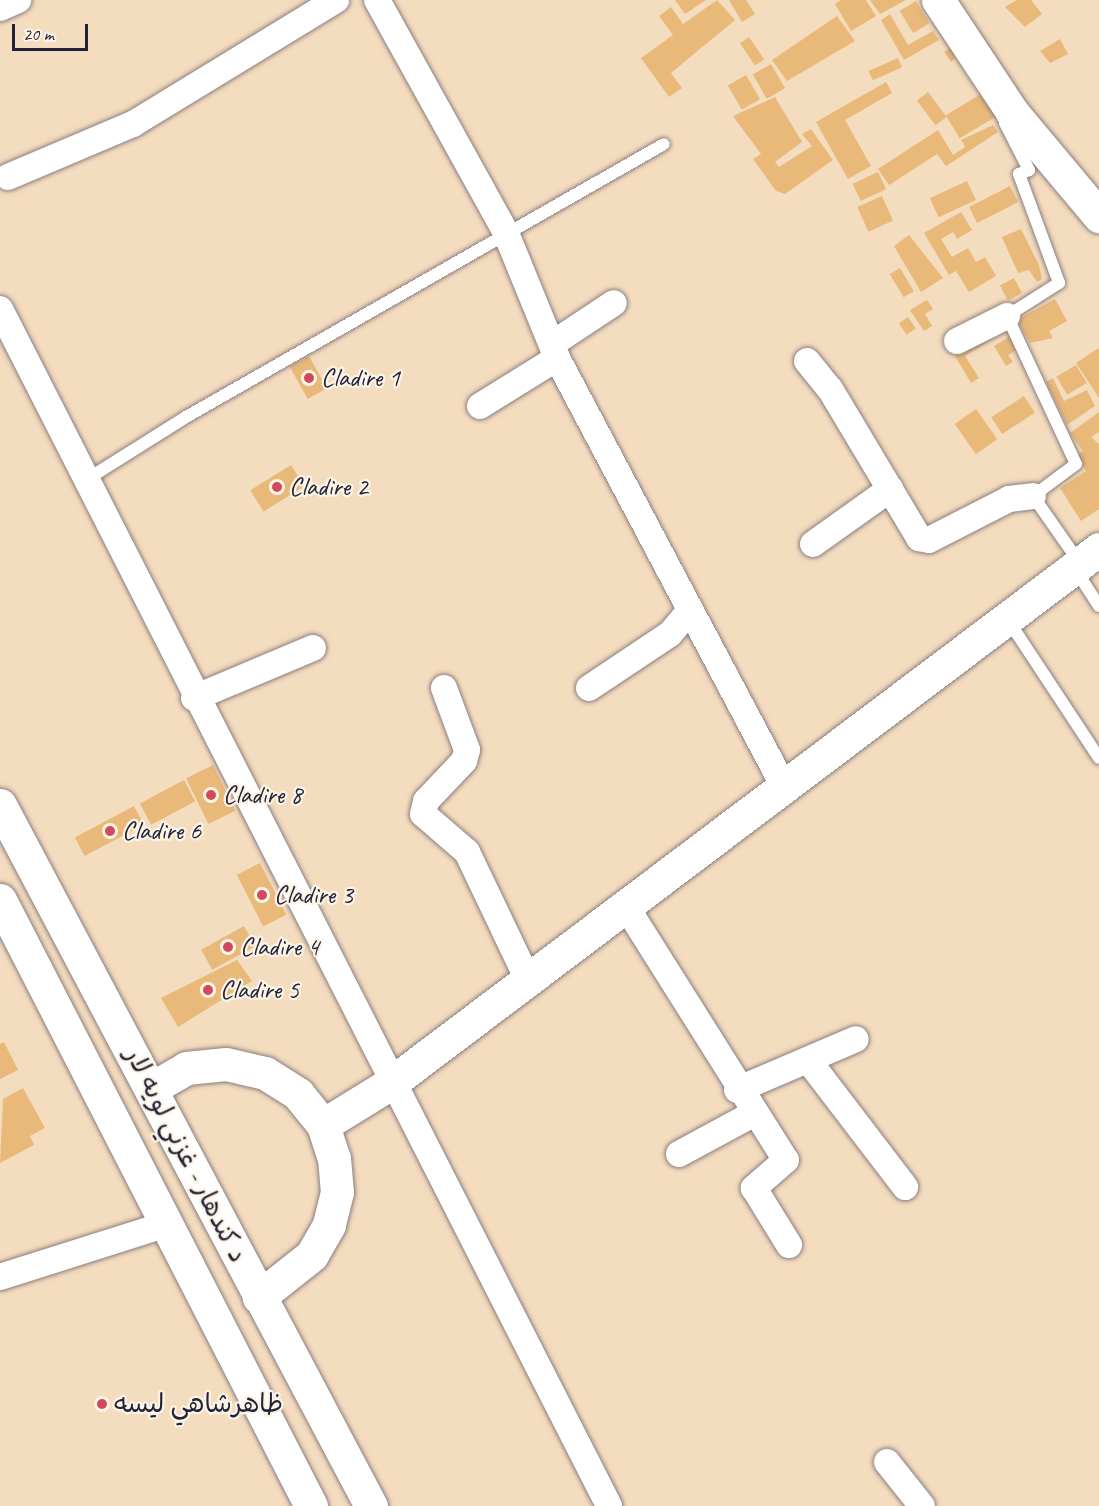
<!DOCTYPE html>
<html>
<head>
<meta charset="utf-8">
<style>
  body { margin:0 }
  #map { position:relative; width:1099px; height:1506px; overflow:hidden; background:#f4dcbf; font-family:Caveat,"Playpen Sans Arabic",sans-serif }
  div>[style] { position:absolute }
  [style*='--x'] { left:calc(var(--x)*1px); top:calc(var(--y)*1px); width:calc(var(--w)*1px); rotate:calc(var(--a)*1deg) }
  .building>* { inset:0; background:#e9b97a; transform-origin:0 0 }
  .roads { filter:drop-shadow(0 0 2px #8b7f7d) drop-shadow(0 0 2px #8b7f7d) }
  .lane>* { height:12px; margin:-6px; padding:0 6px; transform-origin:6px; border-radius:6px; background:#fff }
  .street>* { height:26px; margin:-13px; padding:0 13px; transform-origin:13px; border-radius:13px; background:#fff }
  .secondary>* { height:33px; margin:-16.5px; padding:0 16.5px; transform-origin:16.5px; border-radius:16.5px; background:#fff }
  .highway>* { height:33px; margin:-16.5px; padding:0 16.5px; transform-origin:16.5px; border-radius:16.5px; background:#fff }
  .dots>* { width:16px; height:16px; translate:-50% -50%; box-sizing:border-box; border:3px solid #fcf5e5; border-radius:50% }
  span { translate:-50% -50%; white-space:nowrap; text-align:center; line-height:1.15; -webkit-text-stroke:4.5px #fcf5e5; paint-order:stroke }
  .poi-label { font-size:26px; color:#22223b }
  .left { translate:0 -50%; text-align:left }
  .street-label { font-size:26px; color:#22223b }
  .scale { position:absolute; left:12px; top:24px; width:76px; height:27px; box-sizing:border-box; border:3px solid #22223b; border-top:0; padding-left:8px; font-size:18px; line-height:21px; white-space:nowrap; color:#22223b; -webkit-text-stroke:4px #fcf5e5; paint-order:stroke }
</style>
</head>
<body>
<div id="map">
  <div class="building">
    <div style="clip-path:polygon(675px 0,706px 0,685px 14px)"></div>
    <div style="clip-path:polygon(717px 0,735px 20px,671px 73px,682px 88px,669px 97px,641px 58px,673px 35px,659px 16px,671px 7px,683px 24px)"></div>
    <div style="clip-path:polygon(729px 0,746px 0,755px 14px,742px 22px)"></div>
    <div style="clip-path:polygon(841px 0,866px 0,876px 16px,851px 31px,835px 4px)"></div>
    <div style="clip-path:polygon(870px 0,906px 0,880px 14px)"></div>
    <div style="clip-path:polygon(1017px 0,1031px 0,1042px 14px,1025px 27px,1005px 7px)"></div>
    <div style="left:916px;top:1px;width:26px;height:19px;rotate:59deg"></div>
    <div style="clip-path:polygon(890px 14px,908px 45px,933px 31px,939px 40px,904px 60px,881px 20px)"></div>
    <div style="clip-path:polygon(837px 16px,855px 41px,787px 81px,772px 60px)"></div>
    <div style="left:749px;top:37px;width:27px;height:11px;rotate:56deg"></div>
    <div style="clip-path:polygon(1060px 39px,1068px 54px,1050px 63px,1040px 51px)"></div>
    <div style="left:954px;top:45px;width:12px;height:12px;rotate:55deg"></div>
    <div style="left:898px;top:58px;width:10px;height:32px;rotate:66deg"></div>
    <div style="left:771px;top:64px;width:28px;height:21px;rotate:60deg"></div>
    <div style="left:746px;top:75px;width:28px;height:21px;rotate:60deg"></div>
    <div style="clip-path:polygon(886px 82px,892px 93px,845px 120px,871px 166px,848px 179px,816px 122px)"></div>
    <div style="left:986px;top:91px;width:27px;height:47px;rotate:59deg"></div>
    <div style="left:928px;top:92px;width:31px;height:14px;rotate:53deg"></div>
    <div style="clip-path:polygon(775px 97px,802px 142px,775px 162px,779px 167px,812px 146px,802px 134px,811px 129px,833px 160px,785px 194px,776px 191px,753px 159px,761px 154px,733px 116px)"></div>
    <div style="clip-path:polygon(993px 125px,998px 132px,946px 166px,937px 154px,889px 185px,878px 169px,938px 130px,953px 155px,965px 147px,961px 140px)"></div>
    <div style="left:878px;top:172px;width:19px;height:28px;rotate:65deg"></div>
    <div style="left:967px;top:181px;width:21px;height:41px;rotate:65deg"></div>
    <div style="left:1010px;top:186px;width:18px;height:46px;rotate:63deg"></div>
    <div style="left:882px;top:196px;width:27px;height:27px;rotate:66deg"></div>
    <div style="clip-path:polygon(961px 212px,972px 230px,957px 239px,953px 232px,941px 239px,952px 257px,968px 248px,976px 262px,985px 257px,996px 276px,969px 292px,956px 271px,949px 275px,924px 233px)"></div>
    <div style="clip-path:polygon(1021px 229px,1039px 265px,1042px 279px,1037px 282px,1029px 270px,1018px 273px,1002px 237px)"></div>
    <div style="clip-path:polygon(909px 235px,943px 278px,921px 292px,894px 246px)"></div>
    <div style="left:900px;top:268px;width:27px;height:12px;rotate:59deg"></div>
    <div style="left:1014px;top:278px;width:17px;height:16px;rotate:62deg"></div>
    <div style="clip-path:polygon(1055px 299px,1067px 321px,1049px 331px,1053px 338px,1030px 343px,1017px 320px)"></div>
    <div style="clip-path:polygon(927px 300px,933px 309px,925px 314px,932px 326px,924px 331px,910px 310px)"></div>
    <div style="left:908px;top:317px;width:14px;height:11px;rotate:56deg"></div>
    <div style="clip-path:polygon(989px 331px,994px 338px,965px 356px,979px 378px,971px 383px,953px 353px)"></div>
    <div style="clip-path:polygon(1010px 336px,1018px 349px,1008px 355px,1013px 362px,1006px 366px,994px 346px)"></div>
    <div style="clip-path:polygon(1099px 348px,1099px 398px,1076px 363px)"></div>
    <div style="left:309px;top:356px;width:37px;height:22px;rotate:61deg"></div>
    <div style="left:1076px;top:365px;width:21px;height:23px;rotate:59deg"></div>
    <div style="clip-path:polygon(1053px 378px,1064px 401px,1087px 390px,1095px 406px,1067px 425px,1046px 382px)"></div>
    <div style="left:1024px;top:396px;width:20px;height:39px;rotate:57deg"></div>
    <div style="left:976px;top:409px;width:37px;height:26px;rotate:55deg"></div>
    <div style="clip-path:polygon(1099px 412px,1099px 432px,1091px 437px,1099px 444px,1099px 509px,1081px 521px,1060px 488px,1086px 471px,1076px 456px,1083px 451px,1070px 433px)"></div>
    <div style="left:291px;top:465px;width:25px;height:48px;rotate:58deg"></div>
    <div style="left:213px;top:765px;width:51px;height:30px;rotate:64deg"></div>
    <div style="left:184px;top:780px;width:24px;height:50px;rotate:62deg"></div>
    <div style="left:134px;top:806px;width:21px;height:67px;rotate:62deg"></div>
    <div style="left:260px;top:863px;width:58px;height:26px;rotate:63deg"></div>
    <div style="left:244px;top:926px;width:23px;height:49px;rotate:61deg"></div>
    <div style="clip-path:polygon(237px 960px,252px 981px,178px 1027px,161px 998px)"></div>
    <div style="clip-path:polygon(4px 1042px,18px 1070px,0 1079px,0 1044px)"></div>
    <div style="clip-path:polygon(23px 1088px,45px 1128px,30px 1136px,34px 1145px,0 1163px,3px 1099px)"></div>
  </div>
  <div class="roads">
    <div class="lane">
      <div style="--x:1005;--y:123;--w:53;--a:62.9"></div>
      <div style="--x:1029;--y:170;--w:11;--a:158"></div>
      <div style="--x:1019;--y:174;--w:116;--a:69.8"></div>
      <div style="--x:1059;--y:283;--w:62;--a:147.6"></div>
      <div style="--x:1007;--y:316;--w:163;--a:65"></div>
      <div style="--x:1076;--y:464;--w:54;--a:143.3"></div>
      <div style="--x:1033;--y:496;--w:80;--a:55.1"></div>
      <div style="--x:86;--y:480;--w:118;--a:-32.2"></div>
      <div style="--x:186;--y:417;--w:550;--a:-29.73"></div>
      <div style="--x:1075;--y:569;--w:44;--a:57"></div>
      <div style="--x:1008;--y:620;--w:165;--a:56.6"></div>
    </div>
    <div class="street">
      <div style="--x:377;--y:0;--w:266;--a:61"></div>
      <div style="--x:506;--y:233;--w:135;--a:67.8"></div>
      <div style="--x:557;--y:358;--w:487;--a:62.1"></div>
      <div style="--x:0;--y:8;--w:20;--a:-24"></div>
      <div style="--x:8;--y:177;--w:136;--a:-23"></div>
      <div style="--x:133;--y:124;--w:238;--a:-31.4"></div>
      <div style="--x:0;--y:309;--w:1343;--a:63.03"></div>
      <div style="--x:957;--y:341;--w:56;--a:-26.6"></div>
      <div style="--x:552;--y:344;--w:74;--a:-33.5"></div>
      <div style="--x:807;--y:361;--w:36;--a:51"></div>
      <div style="--x:830;--y:389;--w:174;--a:59.1"></div>
      <div style="--x:919;--y:538;--w:10;--a:11"></div>
      <div style="--x:929;--y:540;--w:90;--a:-27.1"></div>
      <div style="--x:1009;--y:499;--w:24;--a:-7"></div>
      <div style="--x:480;--y:406;--w:91;--a:-31.9"></div>
      <div style="--x:813;--y:544;--w:95;--a:-35.5"></div>
      <div style="--x:444;--y:688;--w:66;--a:69.6"></div>
      <div style="--x:467;--y:750;--w:11;--a:105"></div>
      <div style="--x:464;--y:761;--w:55;--a:133.5"></div>
      <div style="--x:426;--y:801;--w:13;--a:103"></div>
      <div style="--x:423;--y:814;--w:58;--a:40.8"></div>
      <div style="--x:467;--y:852;--w:142;--a:64.5"></div>
      <div style="--x:589;--y:688;--w:97;--a:-33.7"></div>
      <div style="--x:670;--y:634;--w:30;--a:-50"></div>
      <div style="--x:194;--y:698;--w:129;--a:-22.8"></div>
      <div style="--x:627;--y:908;--w:298;--a:57.8"></div>
      <div style="--x:786;--y:1160;--w:43;--a:138.8"></div>
      <div style="--x:754;--y:1188;--w:67;--a:58.4"></div>
      <div style="--x:808;--y:1060;--w:160;--a:52.6"></div>
      <div style="--x:737;--y:1090;--w:129;--a:-23.2"></div>
      <div style="--x:679;--y:1154;--w:84;--a:-28.4"></div>
      <div style="--x:0;--y:1277;--w:175;--a:-17.6"></div>
      <div style="--x:887;--y:1462;--w:56;--a:51.5"></div>
    </div>
    <div class="secondary">
      <div style="--x:938;--y:0;--w:134;--a:56.5"></div>
      <div style="--x:1012;--y:112;--w:136;--a:50.1"></div>
      <div style="--x:152;--y:1088;--w:39;--a:-30"></div>
      <div style="--x:186;--y:1068;--w:40;--a:-5.7"></div>
      <div style="--x:226;--y:1064;--w:40;--a:13"></div>
      <div style="--x:265;--y:1073;--w:39;--a:32"></div>
      <div style="--x:298;--y:1094;--w:40;--a:51"></div>
      <div style="--x:323;--y:1125;--w:35;--a:72"></div>
      <div style="--x:334;--y:1158;--w:34;--a:85"></div>
      <div style="--x:337;--y:1192;--w:34;--a:104"></div>
      <div style="--x:329;--y:1225;--w:34;--a:120"></div>
      <div style="--x:312;--y:1255;--w:68;--a:141.6"></div>
      <div style="--x:323;--y:1125;--w:80;--a:-31.7"></div>
      <div style="--x:391;--y:1083;--w:887;--a:-37.02"></div>
    </div>
    <div class="highway">
      <div style="--x:0;--y:805;--w:793;--a:62.11"></div>
      <div style="--x:0;--y:900;--w:681;--a:62.83"></div>
    </div>
  </div>
  <div class="dots">
    <div style="left:309px;top:378px;background:#d1495b"></div>
    <div style="left:277px;top:487px;background:#d1495b"></div>
    <div style="left:211px;top:795px;background:#d1495b"></div>
    <div style="left:110px;top:831px;background:#d1495b"></div>
    <div style="left:262px;top:895px;background:#d1495b"></div>
    <div style="left:228px;top:947px;background:#d1495b"></div>
    <div style="left:208px;top:990px;background:#d1495b"></div>
    <div style="left:102px;top:1404px;background:#d1495b"></div>
  </div>
  <div class="poi-label">
    <span class="left" style="left:321px;top:378px">Cladire 1</span>
    <span class="left" style="left:289px;top:487px">Cladire 2</span>
    <span class="left" style="left:223px;top:795px">Cladire 8</span>
    <span class="left" style="left:122px;top:831px">Cladire 6</span>
    <span class="left" style="left:274px;top:895px">Cladire 3</span>
    <span class="left" style="left:240px;top:947px">Cladire 4</span>
    <span class="left" style="left:220px;top:990px">Cladire 5</span>
    <span class="left" style="left:114px;top:1404px">ظاهرشاهي لیسه</span>
  </div>
  <div class="street-label">
    <span style="left:186px;top:1155px;rotate:63deg">د کندهار - غزني لويه لار</span>
  </div>
  <div class="scale">20 m</div>
</div>
</body>
</html>
